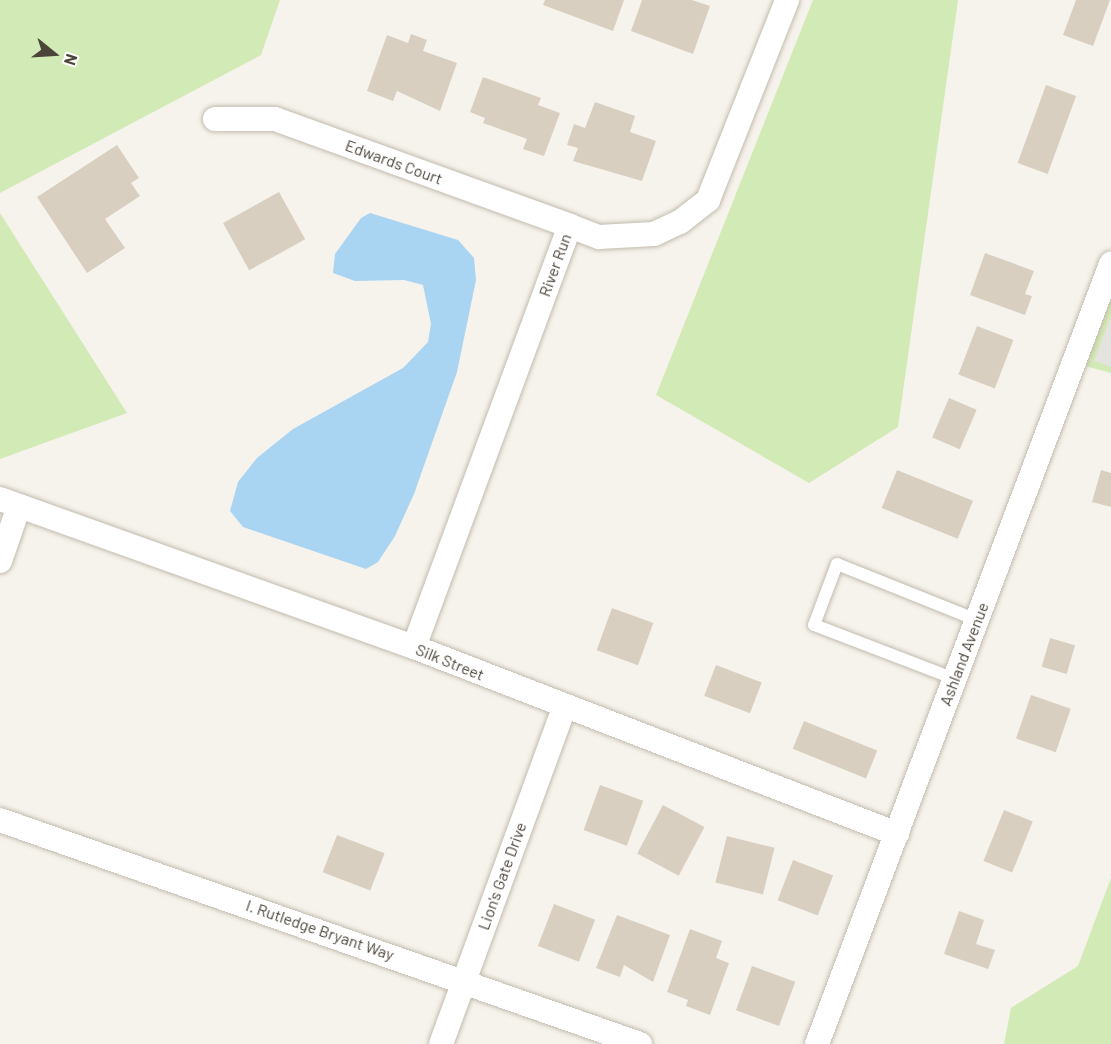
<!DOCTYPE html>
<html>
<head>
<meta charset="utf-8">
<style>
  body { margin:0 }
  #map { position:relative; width:1111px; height:1044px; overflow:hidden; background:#f6f3ec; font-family:Barlow,sans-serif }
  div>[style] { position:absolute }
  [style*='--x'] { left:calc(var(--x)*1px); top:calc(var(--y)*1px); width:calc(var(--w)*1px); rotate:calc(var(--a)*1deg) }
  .green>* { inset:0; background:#d2eab5 }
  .parking>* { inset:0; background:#e5e3e0 }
  .water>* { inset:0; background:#a9d4f2 }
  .building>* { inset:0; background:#d8cfc1; transform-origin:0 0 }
  .roads { filter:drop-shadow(0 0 2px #c2bbae) drop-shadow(0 0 2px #c2bbae) }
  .service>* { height:12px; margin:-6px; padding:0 6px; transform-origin:6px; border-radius:6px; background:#fff }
  .minor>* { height:24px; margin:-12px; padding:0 12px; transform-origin:12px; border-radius:12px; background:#fff }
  span { translate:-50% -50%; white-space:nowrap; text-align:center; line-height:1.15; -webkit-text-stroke:4.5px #fff; paint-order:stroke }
  .street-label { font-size:16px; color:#4b4439 }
  .north { position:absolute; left:24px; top:24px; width:60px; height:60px; -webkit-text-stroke:4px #fff; paint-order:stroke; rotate:108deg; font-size:16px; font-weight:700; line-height:24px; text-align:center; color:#4b4439 }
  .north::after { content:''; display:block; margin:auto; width:21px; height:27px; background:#4b4439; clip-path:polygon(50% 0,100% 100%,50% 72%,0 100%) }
</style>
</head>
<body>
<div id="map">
  <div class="green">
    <div style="clip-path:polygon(0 0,280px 0,261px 55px,0 193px)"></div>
    <div style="clip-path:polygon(813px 0,958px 0,898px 427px,809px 483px,656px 395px)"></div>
    <div style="clip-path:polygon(0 213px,127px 413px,0 459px)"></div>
    <div style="clip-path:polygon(1111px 266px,1111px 373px,1074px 363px)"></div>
    <div style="clip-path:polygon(1111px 878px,1111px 1044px,1004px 1044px,1011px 1008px,1078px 966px)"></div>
  </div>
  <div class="parking">
    <div style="clip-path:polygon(1111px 316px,1111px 367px,1094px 361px)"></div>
  </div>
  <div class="water">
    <div style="clip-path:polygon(370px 213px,458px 240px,474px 258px,476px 280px,457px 372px,414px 494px,395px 536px,378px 562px,366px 569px,243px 527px,230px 511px,238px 482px,257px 458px,293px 429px,403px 368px,428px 342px,431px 324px,423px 285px,404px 280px,355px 281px,333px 273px,335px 254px,361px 218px)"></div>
  </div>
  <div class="building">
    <div style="clip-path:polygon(545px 0,624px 0,613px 31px,543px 5px)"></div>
    <div style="clip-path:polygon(642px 0,692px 0,710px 6px,693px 54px,631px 31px)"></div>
    <div style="clip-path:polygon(1076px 0,1110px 0,1093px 46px,1063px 35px)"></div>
    <div style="clip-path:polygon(411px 34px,427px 40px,423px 51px,457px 63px,440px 111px,397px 91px,393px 101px,367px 91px,387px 35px,408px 43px)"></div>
    <div style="clip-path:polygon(483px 77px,541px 98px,538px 105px,560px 113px,544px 156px,523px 149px,527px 139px,483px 123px,485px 118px,470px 112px)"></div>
    <div style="left:1046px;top:85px;width:32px;height:83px;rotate:20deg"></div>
    <div style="clip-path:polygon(595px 102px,635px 116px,630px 132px,656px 141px,642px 181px,573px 161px,578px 148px,567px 145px,574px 124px,585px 128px)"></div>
    <div style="clip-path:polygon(117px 145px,139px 178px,131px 183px,140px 196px,105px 219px,125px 248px,87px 273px,37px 197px)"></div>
    <div style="left:279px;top:192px;width:54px;height:64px;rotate:61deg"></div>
    <div style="clip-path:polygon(985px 253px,1034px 271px,1025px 294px,1032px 296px,1025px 315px,970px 295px)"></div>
    <div style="left:977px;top:326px;width:39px;height:52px;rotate:21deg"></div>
    <div style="left:949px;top:398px;width:30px;height:43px;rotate:23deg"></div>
    <div style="left:897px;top:470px;width:82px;height:41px;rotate:22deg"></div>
    <div style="clip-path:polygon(1101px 470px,1111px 473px,1111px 507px,1092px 502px)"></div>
    <div style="left:612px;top:608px;width:44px;height:45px;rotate:20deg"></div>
    <div style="left:1050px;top:638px;width:26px;height:30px;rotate:16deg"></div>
    <div style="left:716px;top:665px;width:49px;height:33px;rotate:21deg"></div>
    <div style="left:1031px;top:695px;width:42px;height:46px;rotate:19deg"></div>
    <div style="left:804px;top:721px;width:79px;height:30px;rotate:22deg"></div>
    <div style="left:600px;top:785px;width:46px;height:48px;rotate:20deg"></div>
    <div style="left:663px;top:805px;width:47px;height:55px;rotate:28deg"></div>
    <div style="left:1004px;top:810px;width:31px;height:55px;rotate:22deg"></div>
    <div style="left:337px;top:835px;width:51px;height:40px;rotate:21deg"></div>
    <div style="left:727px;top:836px;width:49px;height:48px;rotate:14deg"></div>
    <div style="left:793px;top:860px;width:43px;height:43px;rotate:21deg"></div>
    <div style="left:554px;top:904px;width:44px;height:45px;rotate:21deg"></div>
    <div style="clip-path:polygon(959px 911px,984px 920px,976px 944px,995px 950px,988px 969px,944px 954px)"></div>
    <div style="clip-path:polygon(617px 915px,670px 935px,653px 982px,624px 965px,620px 977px,596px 968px)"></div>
    <div style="clip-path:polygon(690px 929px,722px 941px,716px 958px,729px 963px,710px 1015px,686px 1006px,688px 1000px,667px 992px)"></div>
    <div style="left:752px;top:966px;width:46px;height:47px;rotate:20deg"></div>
  </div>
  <div class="roads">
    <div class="service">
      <div style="--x:955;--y:679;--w:151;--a:-159"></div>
      <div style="--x:814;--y:625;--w:65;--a:-69.3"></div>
      <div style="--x:837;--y:564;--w:151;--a:21.8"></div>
    </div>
    <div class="minor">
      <div style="--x:215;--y:119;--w:60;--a:0"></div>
      <div style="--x:275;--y:119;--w:314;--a:19.9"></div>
      <div style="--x:0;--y:499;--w:440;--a:19.7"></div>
      <div style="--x:414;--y:647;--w:518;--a:21.16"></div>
      <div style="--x:0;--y:561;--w:58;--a:-70.9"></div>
      <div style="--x:414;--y:647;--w:449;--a:-69.7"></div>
      <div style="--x:570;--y:226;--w:31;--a:21"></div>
      <div style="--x:599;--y:237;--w:55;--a:-3.1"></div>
      <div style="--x:654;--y:234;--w:29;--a:-25"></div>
      <div style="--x:680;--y:222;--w:36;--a:-38"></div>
      <div style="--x:708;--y:200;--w:215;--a:-68.4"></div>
      <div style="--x:0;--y:820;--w:678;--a:19.29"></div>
      <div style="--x:441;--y:1044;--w:358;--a:-69.9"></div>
      <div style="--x:817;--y:1044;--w:834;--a:-69.35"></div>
    </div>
  </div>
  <div class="street-label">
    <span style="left:394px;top:162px;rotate:20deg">Edwards Court</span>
    <span style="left:555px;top:265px;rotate:-70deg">River Run</span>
    <span style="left:964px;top:654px;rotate:-69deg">Ashland Avenue</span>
    <span style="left:450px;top:662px;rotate:22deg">Silk Street</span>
    <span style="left:502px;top:876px;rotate:-70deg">Lion's Gate Drive</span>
    <span style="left:320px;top:930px;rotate:19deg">I. Rutledge Bryant Way</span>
  </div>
  <div class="north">N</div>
</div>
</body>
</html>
